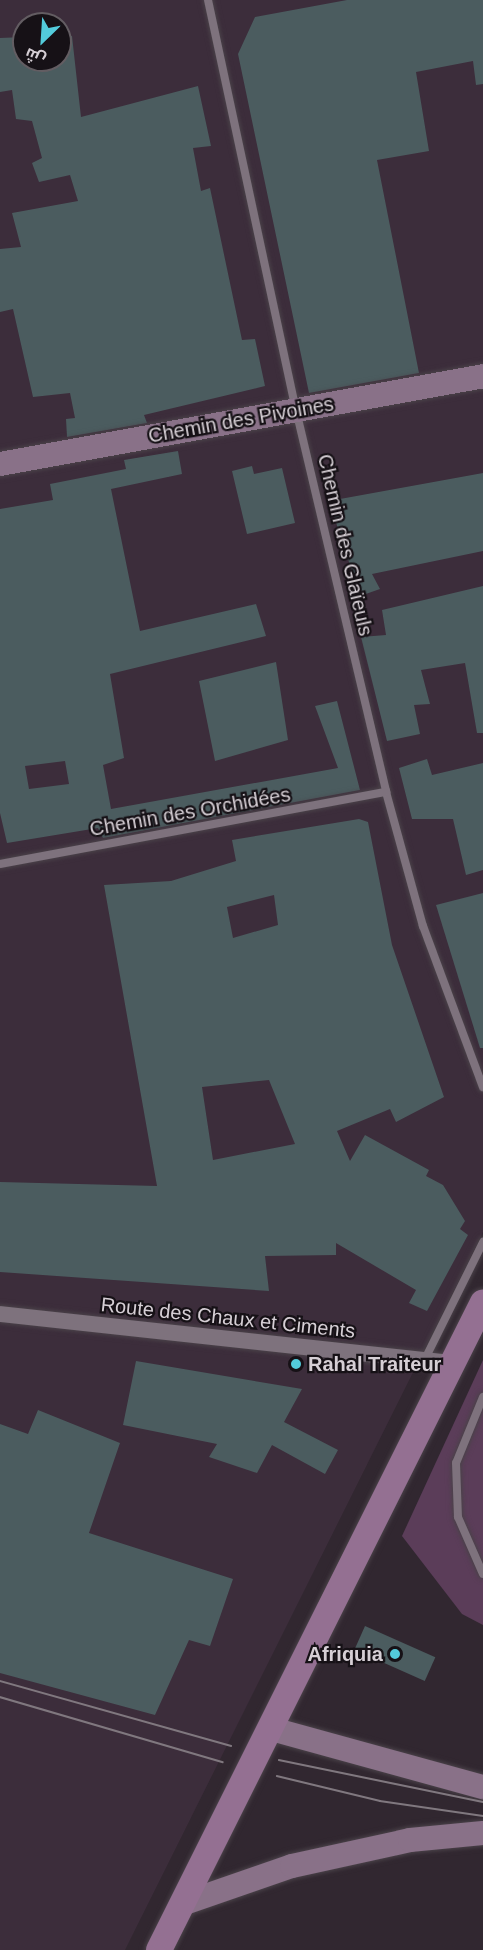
<!DOCTYPE html>
<html>
<head>
<meta charset="utf-8">
<style>
  body { margin:0 }
  #map { position:relative; width:483px; height:1950px; overflow:hidden; background:#312730; font-family:Helvetica,Cairo,sans-serif }
  div>[style] { position:absolute }
  [style*='--x'] { left:calc(var(--x)*1px); top:calc(var(--y)*1px); width:calc(var(--w)*1px); rotate:calc(var(--a)*1deg) }
  .built>* { inset:0; background:#3c2d3b }
  .green>* { inset:0; background:#5b3d59 }
  .building>* { inset:0; background:#4b5c5f; transform-origin:0 0 }
  .roads { filter:drop-shadow(0 0 2px #4a4249) drop-shadow(0 0 2px #4a4249) }
  .lane>* { height:8px; margin:-4px; padding:0 4px; transform-origin:4px; border-radius:4px; background:#7e727d }
  .street>* { height:16px; margin:-8px; padding:0 8px; transform-origin:8px; border-radius:8px; background:#7e727d }
  .secondary>* { height:24px; margin:-12px; padding:0 12px; transform-origin:12px; border-radius:12px; background:#897188 }
  .primary>* { height:26px; margin:-13px; padding:0 13px; transform-origin:13px; border-radius:13px; background:#947092 }
  .tram>* { height:1.5px; margin:-0.75px; padding:0 0.75px; transform-origin:0.75px; border-radius:0.75px; background:#80787f }
  .dots>* { width:16px; height:16px; translate:-50% -50%; box-sizing:border-box; border:3px solid #161116; border-radius:50% }
  span { translate:-50% -50%; white-space:nowrap; text-align:center; line-height:1.15; -webkit-text-stroke:4.5px #161116; paint-order:stroke }
  .street-label { font-size:20px; color:#d6cfd5 }
  .poi-label { font-size:20px; color:#d6cfd5; font-weight:700 }
  .left { translate:0 -50%; text-align:left }
  .right { translate:-100% -50%; text-align:right }
  .north { position:absolute; left:12px; top:12px; width:60px; height:60px; box-sizing:border-box; background:#161116; border:2px solid #635d62; border-radius:50%; rotate:205deg; font-size:16px; font-weight:700; line-height:24px; text-align:center; color:#d6cfd5 }
  .north::after { content:''; display:block; margin:auto; width:21px; height:27px; background:#53cbdb; clip-path:polygon(50% 0,100% 100%,50% 72%,0 100%) }
</style>
</head>
<body>
<div id="map">
  <div class="built">
    <div style="clip-path:polygon(evenodd,0 0,483px 0,483px 1232px,125px 1950px,0 1950px,0 0,24px 24px,60px 24px,60px 60px,24px 60px,24px 24px)"></div>
  </div>
  <div class="green">
    <div style="clip-path:polygon(483px 1360px,483px 1625px,462px 1614px,402px 1536px)"></div>
  </div>
  <div class="building">
    <div style="clip-path:polygon(347px 0,483px 0,483px 84px,476px 85px,473px 61px,416px 72px,429px 151px,377px 160px,419px 373px,309px 393px,238px 54px,255px 17px)"></div>
    <div style="clip-path:polygon(72px 36px,81px 117px,198px 86px,211px 146px,193px 148px,201px 191px,210px 188px,242px 340px,255px 339px,265px 386px,144px 415px,147px 423px,67px 437px,66px 419px,75px 418px,70px 393px,33px 397px,13px 309px,0 312px,0 249px,21px 247px,12px 213px,78px 201px,70px 175px,39px 182px,32px 163px,42px 158px,32px 121px,16px 119px,12px 90px,0 92px,0 38px,24px 37px,24px 60px,60px 60px,60px 37px)"></div>
    <div style="clip-path:polygon(evenodd,178px 451px,182px 474px,111px 489px,140px 631px,256px 604px,266px 636px,110px 674px,124px 758px,103px 765px,111px 809px,338px 768px,315px 706px,337px 701px,360px 790px,103px 838px,98px 828px,7px 843px,0 813px,0 509px,53px 500px,50px 484px,126px 469px,124px 460px,178px 451px,65px 761px,69px 784px,29px 789px,25px 766px,65px 761px)"></div>
    <div style="clip-path:polygon(252px 466px,254px 474px,282px 468px,295px 523px,247px 534px,232px 471px)"></div>
    <div style="clip-path:polygon(483px 473px,483px 551px,372px 574px,380px 589px,360px 596px,329px 501px)"></div>
    <div style="clip-path:polygon(483px 586px,483px 733px,477px 733px,465px 663px,421px 670px,430px 704px,414px 705px,420px 734px,387px 741px,361px 637px,386px 635px,382px 610px)"></div>
    <div style="clip-path:polygon(276px 662px,288px 740px,215px 761px,199px 681px)"></div>
    <div style="clip-path:polygon(427px 759px,432px 775px,483px 763px,483px 870px,466px 875px,453px 819px,412px 819px,399px 768px)"></div>
    <div style="clip-path:polygon(evenodd,359px 819px,368px 822px,392px 945px,444px 1097px,396px 1122px,390px 1109px,337px 1131px,350px 1161px,365px 1135px,429px 1170px,426px 1176px,443px 1185px,465px 1221px,460px 1229px,468px 1235px,427px 1311px,409px 1303px,416px 1290px,336px 1243px,336px 1255px,265px 1256px,269px 1291px,0 1272px,0 1182px,157px 1186px,104px 885px,171px 881px,236px 861px,232px 840px,359px 819px,274px 895px,278px 925px,233px 938px,227px 907px,274px 895px,359px 819px,269px 1080px,295px 1144px,213px 1160px,202px 1087px,269px 1080px)"></div>
    <div style="clip-path:polygon(483px 893px,483px 1048px,480px 1048px,436px 905px)"></div>
    <div style="clip-path:polygon(136px 1361px,302px 1389px,284px 1422px,338px 1450px,325px 1474px,272px 1445px,257px 1473px,209px 1457px,217px 1444px,123px 1425px)"></div>
    <div style="clip-path:polygon(38px 1410px,120px 1443px,89px 1533px,233px 1579px,210px 1646px,189px 1640px,155px 1715px,0 1673px,0 1424px,28px 1434px)"></div>
    <div style="left:365px;top:1626px;width:77px;height:26px;rotate:24deg"></div>
  </div>
  <div class="roads">
    <div class="lane">
      <div style="--x:208;--y:0;--w:419;--a:77.9"></div>
      <div style="--x:296;--y:410;--w:392;--a:76.7"></div>
      <div style="--x:386;--y:792;--w:139;--a:74.6"></div>
      <div style="--x:423;--y:926;--w:172;--a:69.6"></div>
      <div style="--x:0;--y:864;--w:393;--a:-10.6"></div>
      <div style="--x:425;--y:1359;--w:131;--a:-63.6"></div>
      <div style="--x:483;--y:1397;--w:71;--a:112.2"></div>
      <div style="--x:456;--y:1463;--w:54;--a:87.9"></div>
      <div style="--x:458;--y:1517;--w:62;--a:66.3"></div>
    </div>
    <div class="street">
      <div style="--x:0;--y:1314;--w:455;--a:6.2"></div>
    </div>
    <div class="secondary">
      <div style="--x:0;--y:464;--w:491;--a:-10.3"></div>
      <div style="--x:272;--y:1729;--w:219;--a:15.4"></div>
      <div style="--x:185;--y:1903;--w:113;--a:-19.1"></div>
      <div style="--x:292;--y:1866;--w:121;--a:-12.4"></div>
      <div style="--x:410;--y:1840;--w:73;--a:-5.5"></div>
    </div>
    <div class="primary">
      <div style="--x:159;--y:1950;--w:724;--a:-63.43"></div>
    </div>
  </div>
  <div class="tram">
    <div style="--x:0;--y:1681;--w:240;--a:15.7"></div>
    <div style="--x:0;--y:1697;--w:232;--a:16.3"></div>
    <div style="--x:279;--y:1760;--w:208;--a:11.6"></div>
    <div style="--x:277;--y:1776;--w:106;--a:13.6"></div>
    <div style="--x:380;--y:1801;--w:104;--a:8.3"></div>
  </div>
  <div class="dots">
    <div style="left:296px;top:1364px;background:#53cbdb"></div>
    <div style="left:395px;top:1654px;background:#53cbdb"></div>
  </div>
  <div class="street-label">
    <span style="left:241px;top:420px;rotate:-10deg">Chemin des Pivoines</span>
    <span style="left:345px;top:545px;rotate:77deg">Chemin des Glaïeuls</span>
    <span style="left:190px;top:812px;rotate:-10deg">Chemin des Orchidées</span>
    <span style="left:228px;top:1318px;rotate:6deg">Route des Chaux et Ciments</span>
  </div>
  <div class="poi-label">
    <span class="left" style="left:308px;top:1364px">Rahal Traiteur</span>
    <span class="right" style="left:383px;top:1654px">Afriquia</span>
  </div>
  <div class="north">ش</div>
</div>
</body>
</html>
